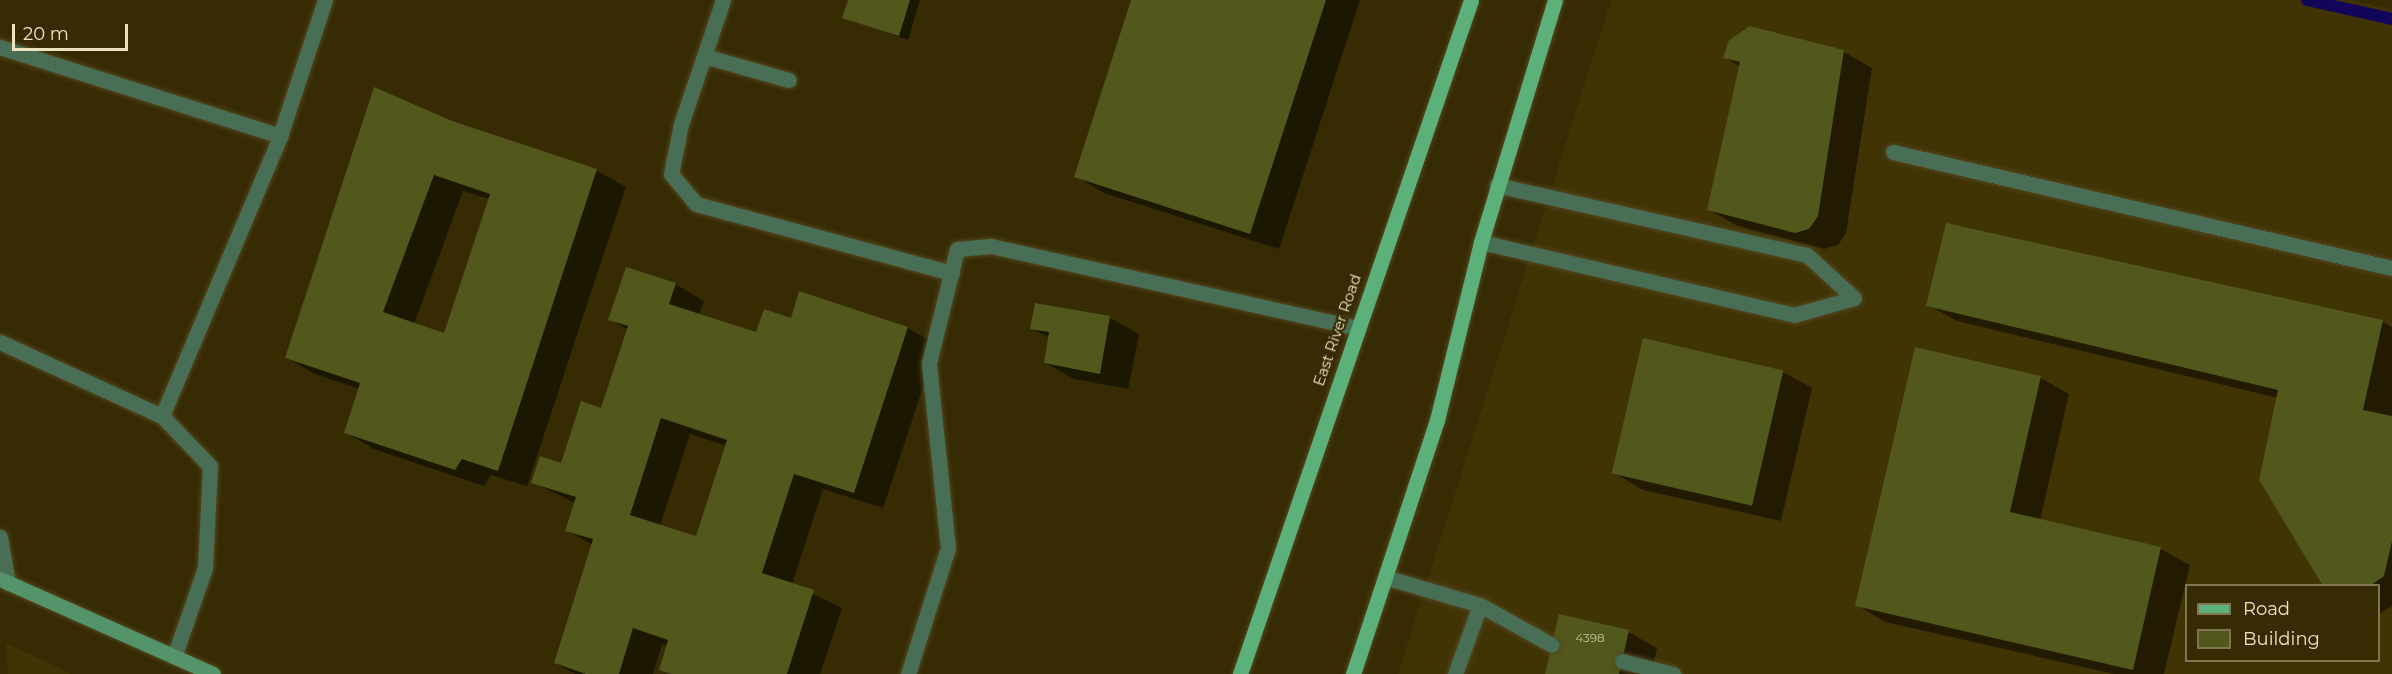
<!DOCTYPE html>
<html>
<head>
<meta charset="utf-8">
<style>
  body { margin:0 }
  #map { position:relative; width:2392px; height:674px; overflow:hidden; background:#362b03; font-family:Montserrat,sans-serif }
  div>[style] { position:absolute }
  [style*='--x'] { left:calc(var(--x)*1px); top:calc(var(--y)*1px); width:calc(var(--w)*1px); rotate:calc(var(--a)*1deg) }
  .built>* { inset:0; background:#403405 }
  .shadow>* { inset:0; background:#0007 }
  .stream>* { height:12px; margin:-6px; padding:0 6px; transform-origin:6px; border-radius:6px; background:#12065b }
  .building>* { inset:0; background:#52571c; transform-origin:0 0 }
  .roads { filter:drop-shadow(0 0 2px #534821) drop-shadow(0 0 2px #534821) }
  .lane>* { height:15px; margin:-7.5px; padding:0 7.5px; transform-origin:7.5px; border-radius:7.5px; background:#486f55 }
  .secondary>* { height:15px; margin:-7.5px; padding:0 7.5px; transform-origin:7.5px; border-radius:7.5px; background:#54946a }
  .primary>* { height:15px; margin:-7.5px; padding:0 7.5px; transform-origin:7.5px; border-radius:7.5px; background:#5cb17b }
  span { translate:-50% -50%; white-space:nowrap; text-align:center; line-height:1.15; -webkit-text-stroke:4.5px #362b03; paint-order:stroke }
  .number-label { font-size:12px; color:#c6c097 }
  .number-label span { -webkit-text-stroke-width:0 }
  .street-label { font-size:15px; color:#ede3c0 }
  .legend { position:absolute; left:2185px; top:584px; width:195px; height:78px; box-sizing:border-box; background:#362b03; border:2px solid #7f754f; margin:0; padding:8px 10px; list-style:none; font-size:18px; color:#ede3c0 }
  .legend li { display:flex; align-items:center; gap:12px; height:30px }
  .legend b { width:30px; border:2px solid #7f754f }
  .scale { position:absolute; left:12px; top:24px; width:116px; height:27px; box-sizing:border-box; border:3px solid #ede3c0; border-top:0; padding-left:8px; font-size:18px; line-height:21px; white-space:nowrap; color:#ede3c0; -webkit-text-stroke:4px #362b03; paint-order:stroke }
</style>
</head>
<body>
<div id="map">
  <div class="built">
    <div style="clip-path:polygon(evenodd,1611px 0,2352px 0,2392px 10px,2392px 674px,1398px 674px,1611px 0,2186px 586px,2378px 586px,2378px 660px,2186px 660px,2186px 586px)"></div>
    <div style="clip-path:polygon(6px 643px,71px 674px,8px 674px)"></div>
  </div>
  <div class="shadow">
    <div style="clip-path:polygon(849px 0,920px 0,908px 40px,844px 17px)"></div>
    <div style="clip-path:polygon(1132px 0,1360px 0,1279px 249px,1104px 193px,1076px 176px)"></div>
    <div style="clip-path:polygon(1844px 52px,1872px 68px,1846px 233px,1838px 245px,1824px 249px,1738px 226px,1709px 210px,1741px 67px,1725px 58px)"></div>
    <div style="clip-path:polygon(evenodd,451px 123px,597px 171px,626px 187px,527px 486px,491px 475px,484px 486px,374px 449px,345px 432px,359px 389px,315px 374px,287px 358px,451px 123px,463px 191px,490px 199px,445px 335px,414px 324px,463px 191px)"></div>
    <div style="clip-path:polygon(evenodd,675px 284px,704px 301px,699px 315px,757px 334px,792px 320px,800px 293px,908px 328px,937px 345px,883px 508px,823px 489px,792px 584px,842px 608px,820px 674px,669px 674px,660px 669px,668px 646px,662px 644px,653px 674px,575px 674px,555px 663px,593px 545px,566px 530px,575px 503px,533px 482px,562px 465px,602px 410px,628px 330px,610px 319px,675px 284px,690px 434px,727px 446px,697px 538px,660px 526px,690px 434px)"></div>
    <div style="clip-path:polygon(1036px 304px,1110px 318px,1139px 334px,1128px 389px,1074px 379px,1045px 363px,1049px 338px,1032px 328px)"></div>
    <div style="clip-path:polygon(1928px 305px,2383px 322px,2392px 327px,2392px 606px,2378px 615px,2378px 586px,2325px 586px,2278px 398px,1957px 321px)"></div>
    <div style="clip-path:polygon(1644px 340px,1783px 372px,1812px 388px,1781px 521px,1643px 490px,1614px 473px)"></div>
    <div style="clip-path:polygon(1916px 349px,2041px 378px,2069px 394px,2040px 521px,2161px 549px,2190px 565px,2164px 674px,2114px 674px,1885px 622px,1857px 605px)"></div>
    <div style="clip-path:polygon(1628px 632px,1657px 648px,1651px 674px,1547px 674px)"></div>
  </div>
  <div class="stream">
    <div style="--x:2307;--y:0;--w:87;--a:12.6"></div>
  </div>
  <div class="building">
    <div style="clip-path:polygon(848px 0,910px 0,899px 36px,842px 18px)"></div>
    <div style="clip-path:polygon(1131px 0,1326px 0,1250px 234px,1074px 177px)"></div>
    <div style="clip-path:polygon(1750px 26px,1844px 50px,1818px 216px,1809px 229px,1795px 233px,1707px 210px,1740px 62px,1723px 58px,1729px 40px)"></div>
    <div style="clip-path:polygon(evenodd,374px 87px,452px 121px,597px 169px,498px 471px,462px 459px,455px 470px,344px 433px,360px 383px,285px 358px,374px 87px,434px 175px,490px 194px,444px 333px,383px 312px,434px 175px)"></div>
    <div style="clip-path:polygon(1946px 223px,2383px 320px,2363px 410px,2392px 416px,2392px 541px,2384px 576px,2370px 586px,2323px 586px,2259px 480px,2278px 390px,1926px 306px)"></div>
    <div style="clip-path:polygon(evenodd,626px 267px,676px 283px,669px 304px,756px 332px,764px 309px,791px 318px,799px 291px,908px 327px,854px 493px,794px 474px,762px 573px,814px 590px,787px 674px,671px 674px,659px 670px,668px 640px,633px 628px,619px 674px,586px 674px,554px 663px,593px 539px,565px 531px,576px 497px,531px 483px,540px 456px,561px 463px,581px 401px,601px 408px,628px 326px,608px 320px,626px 267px,661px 418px,727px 440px,696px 536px,630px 515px,661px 418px)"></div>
    <div style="clip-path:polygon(1035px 303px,1110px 316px,1100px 374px,1044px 363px,1049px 332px,1030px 329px)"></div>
    <div style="left:1643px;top:338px;width:144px;height:139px;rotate:13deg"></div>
    <div style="clip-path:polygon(1915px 347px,2041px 376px,2010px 512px,2161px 547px,2133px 670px,1855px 606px)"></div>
    <div style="clip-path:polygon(1559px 614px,1629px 630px,1619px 674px,1545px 674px)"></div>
  </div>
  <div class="roads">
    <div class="lane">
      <div style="--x:723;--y:0;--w:131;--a:108.7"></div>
      <div style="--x:681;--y:124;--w:51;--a:101.3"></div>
      <div style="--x:671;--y:174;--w:39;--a:50"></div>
      <div style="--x:696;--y:204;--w:265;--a:15.1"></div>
      <div style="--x:0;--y:47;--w:294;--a:17.6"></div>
      <div style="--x:704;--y:56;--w:88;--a:15.8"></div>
      <div style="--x:1893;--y:152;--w:512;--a:13.09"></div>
      <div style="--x:1481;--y:242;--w:321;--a:13.1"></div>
      <div style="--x:1794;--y:315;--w:62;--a:-15.8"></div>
      <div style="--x:1854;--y:298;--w:64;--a:-137.5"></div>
      <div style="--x:1807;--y:255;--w:318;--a:-167.3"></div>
      <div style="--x:0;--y:342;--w:178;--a:24.6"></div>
      <div style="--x:162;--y:416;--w:69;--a:46.2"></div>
      <div style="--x:210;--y:466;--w:102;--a:92.8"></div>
      <div style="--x:205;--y:568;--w:94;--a:109.2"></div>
      <div style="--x:162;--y:416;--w:304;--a:-67.1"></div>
      <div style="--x:280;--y:136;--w:143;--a:-71.7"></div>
      <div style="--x:0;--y:537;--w:47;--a:80.1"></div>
      <div style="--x:1388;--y:578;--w:96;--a:16.4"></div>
      <div style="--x:1480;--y:605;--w:82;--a:29.1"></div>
      <div style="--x:1622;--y:661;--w:53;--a:14.3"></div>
      <div style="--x:908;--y:674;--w:132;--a:-72.4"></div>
      <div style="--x:948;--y:548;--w:186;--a:-95.9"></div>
      <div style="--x:929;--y:363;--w:117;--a:-76.2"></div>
      <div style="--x:957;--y:249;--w:34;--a:-5"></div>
      <div style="--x:991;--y:246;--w:375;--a:12.6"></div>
      <div style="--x:1455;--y:674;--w:73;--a:-70.1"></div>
    </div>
    <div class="secondary">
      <div style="--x:0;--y:579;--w:233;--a:24"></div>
    </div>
    <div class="primary">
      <div style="--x:1240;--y:674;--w:712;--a:-71.08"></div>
      <div style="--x:1353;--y:674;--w:268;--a:-71.7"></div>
      <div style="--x:1437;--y:420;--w:183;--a:-76.1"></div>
      <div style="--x:1481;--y:242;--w:253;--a:-73"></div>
    </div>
  </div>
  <div class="number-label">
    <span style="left:1590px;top:638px">4398</span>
  </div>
  <div class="street-label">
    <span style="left:1337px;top:330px;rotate:-71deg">East River Road</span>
  </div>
  <ul class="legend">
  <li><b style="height:8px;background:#5cb17b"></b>Road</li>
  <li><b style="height:16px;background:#52571c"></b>Building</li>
  </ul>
  <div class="scale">20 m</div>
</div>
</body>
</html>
